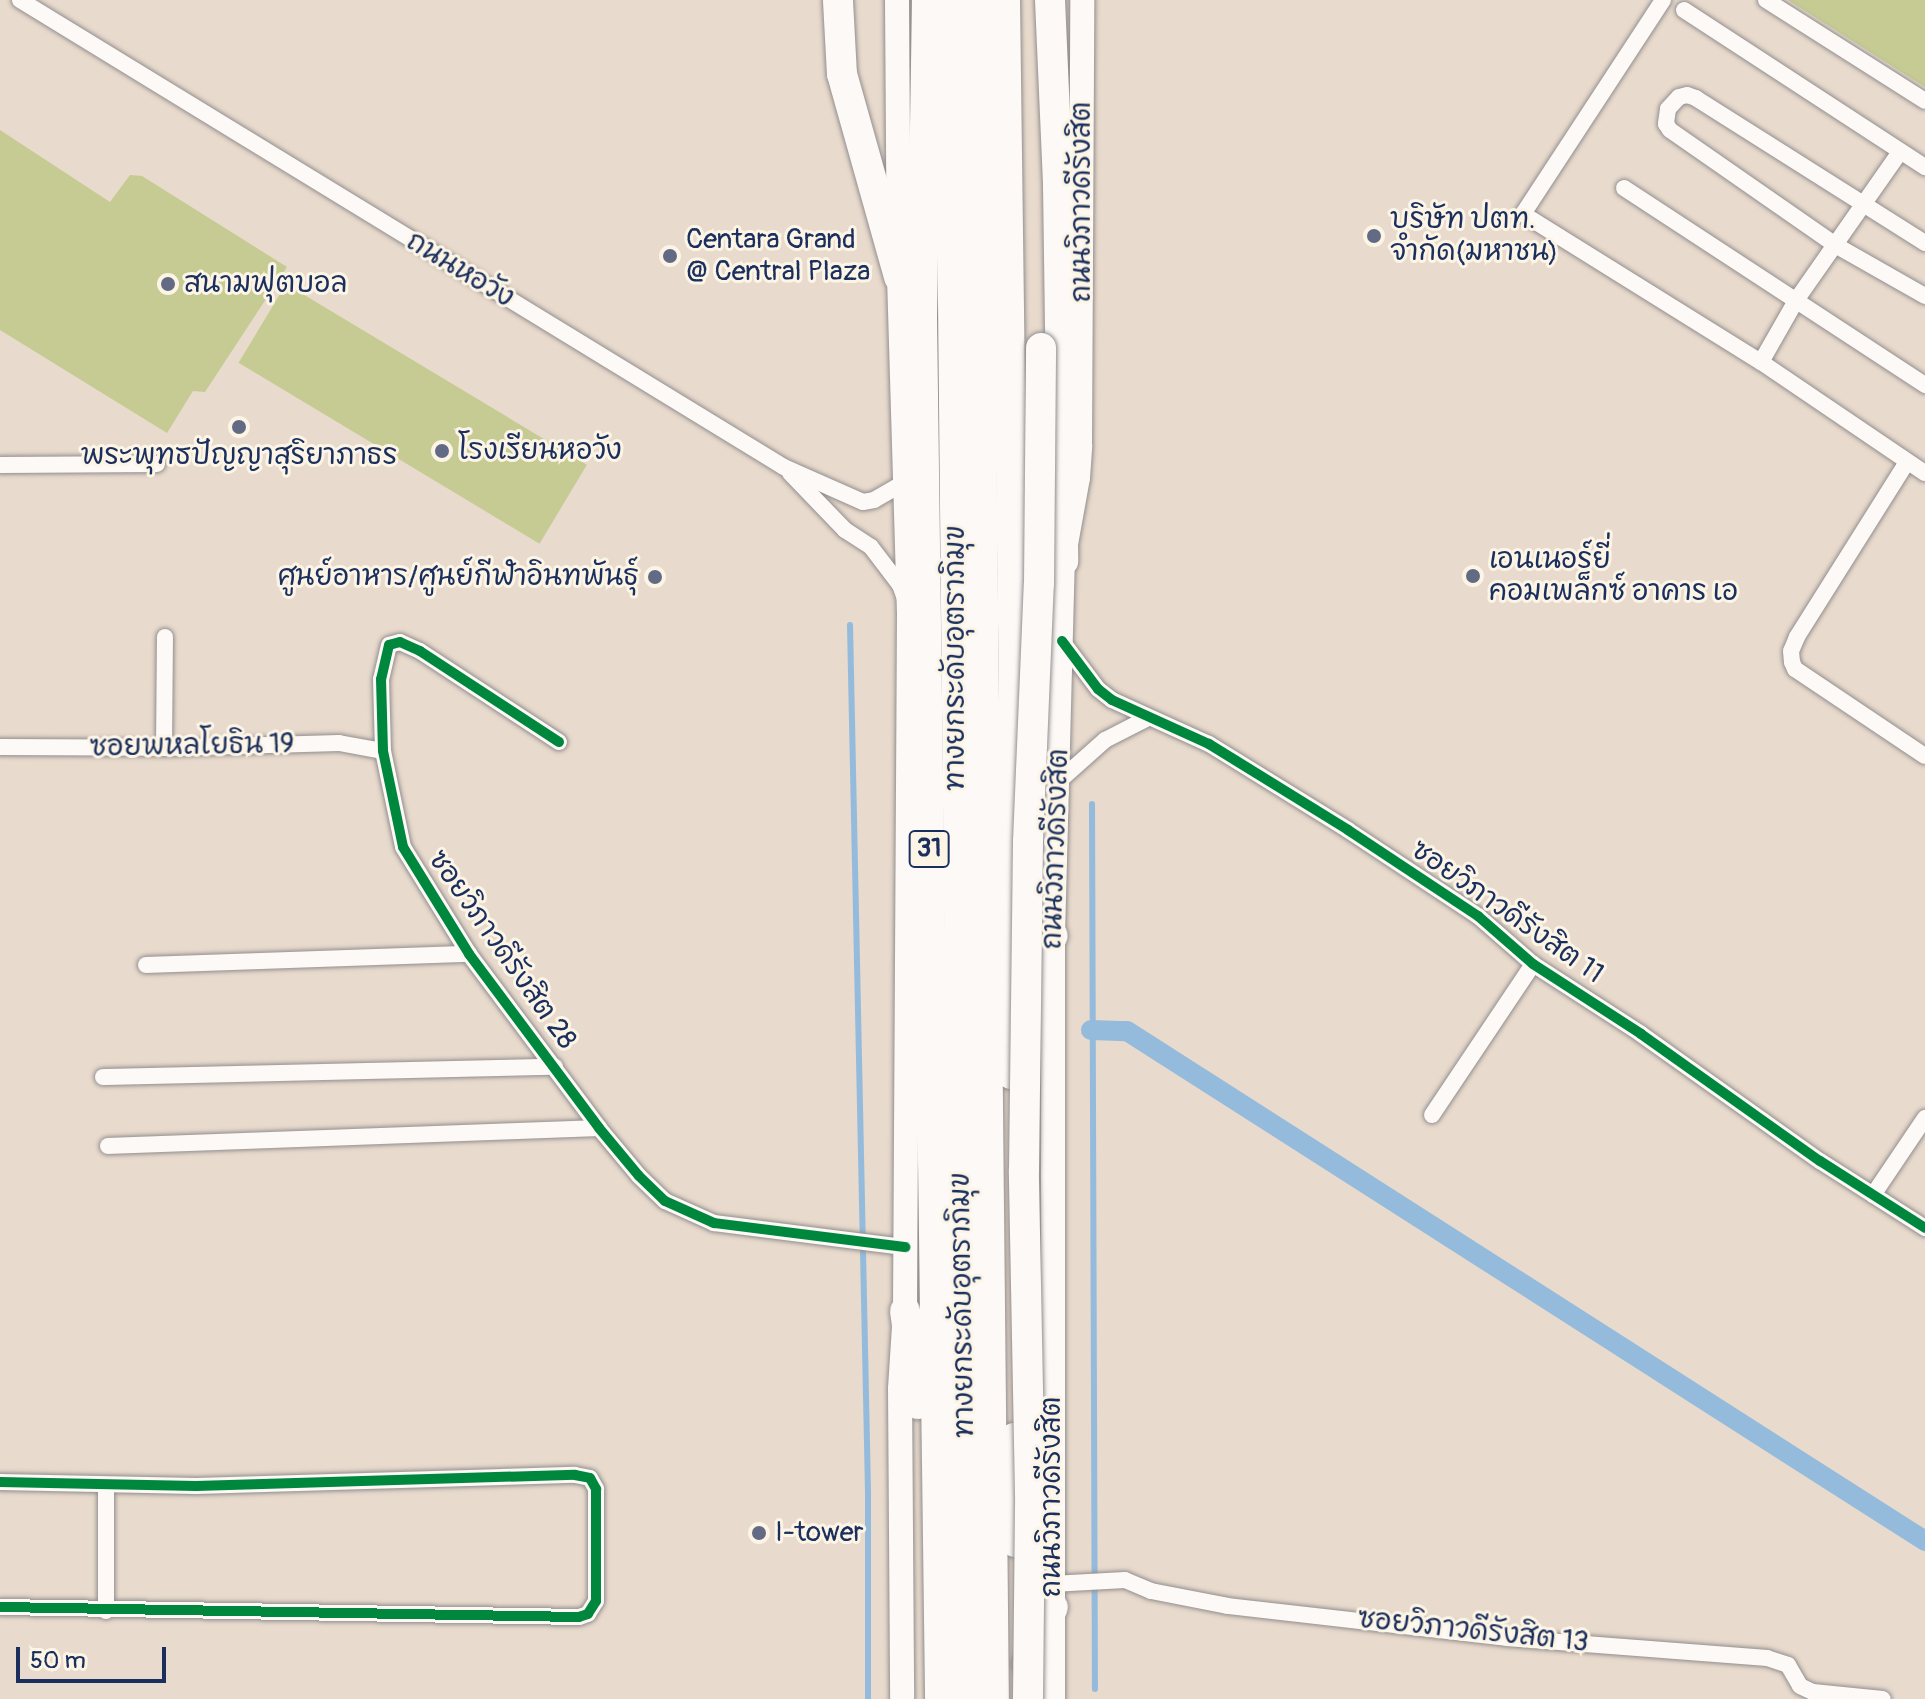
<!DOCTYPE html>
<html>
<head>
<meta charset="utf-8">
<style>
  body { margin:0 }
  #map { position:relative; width:1925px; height:1699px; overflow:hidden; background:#e8dacc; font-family:Pangolin,"Playpen Sans Thai",sans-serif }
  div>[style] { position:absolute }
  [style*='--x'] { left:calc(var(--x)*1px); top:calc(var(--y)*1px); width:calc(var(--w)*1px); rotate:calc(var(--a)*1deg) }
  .green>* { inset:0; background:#c5cb93; transform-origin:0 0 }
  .stream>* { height:6px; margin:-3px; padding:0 3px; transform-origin:3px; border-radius:3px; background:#94bbdc }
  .canal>* { height:20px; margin:-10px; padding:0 10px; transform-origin:10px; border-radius:10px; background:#94bbdc }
  .roads { filter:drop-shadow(0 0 2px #928e8f) drop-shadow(0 0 2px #928e8f) }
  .street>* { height:16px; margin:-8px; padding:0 8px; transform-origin:8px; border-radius:8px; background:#fcf9f7 }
  .secondary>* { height:24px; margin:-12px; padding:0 12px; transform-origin:12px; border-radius:12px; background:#fcf9f7 }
  .highway>* { height:30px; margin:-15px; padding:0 15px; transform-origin:15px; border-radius:15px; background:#fcf9f7 }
  .bridges { filter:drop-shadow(0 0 2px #928e8f) drop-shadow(0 0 2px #928e8f) }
  .highway-bridge>* { height:30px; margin:-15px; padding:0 15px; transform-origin:15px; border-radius:15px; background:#fcf9f7 }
  .cycleway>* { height:10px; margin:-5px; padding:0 5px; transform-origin:5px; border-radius:5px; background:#00873e }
  .dots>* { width:22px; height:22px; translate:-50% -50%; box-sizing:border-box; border:4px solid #fcf5e5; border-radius:50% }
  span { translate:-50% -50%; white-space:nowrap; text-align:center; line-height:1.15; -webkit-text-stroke:6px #fcf5e5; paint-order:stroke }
  .shield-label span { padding:2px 6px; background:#fcf5e5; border:2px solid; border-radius:6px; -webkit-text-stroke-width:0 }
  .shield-label { font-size:26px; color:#1b2f5e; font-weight:700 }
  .street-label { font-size:28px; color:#1b2f5e }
  .poi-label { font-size:28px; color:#1b2f5e }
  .left { translate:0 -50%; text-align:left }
  .right { translate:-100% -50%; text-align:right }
  .scale { position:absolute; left:16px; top:1647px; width:150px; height:36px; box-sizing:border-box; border:4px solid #1b2f5e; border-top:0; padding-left:10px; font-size:24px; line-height:28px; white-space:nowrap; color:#1b2f5e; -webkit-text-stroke:6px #fcf5e5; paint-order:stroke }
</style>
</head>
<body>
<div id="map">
  <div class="green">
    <div style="clip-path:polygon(1788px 0,1925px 0,1925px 87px)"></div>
    <div style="clip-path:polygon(0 130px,110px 202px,130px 175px,142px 176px,287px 267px,205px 392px,193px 391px,167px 433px,0 330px)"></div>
    <div style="left:286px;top:284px;width:351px;height:92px;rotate:31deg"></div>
  </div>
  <div class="stream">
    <div style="--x:850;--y:625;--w:866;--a:88.81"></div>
    <div style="--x:868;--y:1491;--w:208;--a:90"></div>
    <div style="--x:1092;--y:804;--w:885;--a:89.81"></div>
  </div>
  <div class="canal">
    <div style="--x:1091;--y:1030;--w:36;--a:2"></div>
    <div style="--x:1127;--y:1031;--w:947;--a:32.58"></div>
  </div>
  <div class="roads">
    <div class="street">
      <div style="--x:20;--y:0;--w:895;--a:31.44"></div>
      <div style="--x:784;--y:467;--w:86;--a:23.9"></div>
      <div style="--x:863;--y:502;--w:11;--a:-10"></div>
      <div style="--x:874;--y:500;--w:38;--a:-30"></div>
      <div style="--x:1663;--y:0;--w:256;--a:123.2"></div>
      <div style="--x:1523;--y:214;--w:280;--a:31.9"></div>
      <div style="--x:1761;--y:362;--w:198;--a:34.1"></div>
      <div style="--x:1766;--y:0;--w:188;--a:32.4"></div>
      <div style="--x:1684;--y:10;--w:288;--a:33.1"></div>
      <div style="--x:1624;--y:188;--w:360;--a:33.2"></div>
      <div style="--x:1925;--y:243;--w:271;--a:-147.7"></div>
      <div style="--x:1696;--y:98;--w:9;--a:-162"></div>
      <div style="--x:1687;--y:95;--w:8;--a:166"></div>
      <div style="--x:1679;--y:97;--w:16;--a:133"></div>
      <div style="--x:1668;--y:109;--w:15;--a:98"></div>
      <div style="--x:1666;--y:124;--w:7;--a:56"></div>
      <div style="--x:1670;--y:130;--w:203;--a:34.8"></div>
      <div style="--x:1837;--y:246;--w:101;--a:29.6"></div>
      <div style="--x:1761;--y:362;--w:73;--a:-60.3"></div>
      <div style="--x:1797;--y:299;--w:179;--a:-55"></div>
      <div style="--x:1907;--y:462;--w:207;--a:122.2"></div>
      <div style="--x:1797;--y:637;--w:15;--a:113"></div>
      <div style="--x:1791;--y:651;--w:11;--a:85"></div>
      <div style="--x:1792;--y:662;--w:8;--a:67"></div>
      <div style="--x:1795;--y:669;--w:156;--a:33.8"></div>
      <div style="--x:0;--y:465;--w:157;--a:-0.4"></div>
      <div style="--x:790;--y:473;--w:79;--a:46"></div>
      <div style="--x:845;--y:530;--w:31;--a:33"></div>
      <div style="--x:871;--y:547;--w:48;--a:52.7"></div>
      <div style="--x:900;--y:585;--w:15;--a:70"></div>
      <div style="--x:1062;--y:641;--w:60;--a:53.1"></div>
      <div style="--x:1098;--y:689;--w:18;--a:38"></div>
      <div style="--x:1112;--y:700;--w:107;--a:24.4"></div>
      <div style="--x:1209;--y:744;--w:163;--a:31.7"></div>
      <div style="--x:1348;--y:830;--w:156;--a:33.5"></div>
      <div style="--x:1478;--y:916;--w:73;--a:41.1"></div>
      <div style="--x:1533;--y:964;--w:129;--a:32.9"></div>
      <div style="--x:1641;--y:1034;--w:219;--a:35.4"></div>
      <div style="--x:1820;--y:1161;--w:125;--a:32.5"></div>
      <div style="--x:559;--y:742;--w:166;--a:-146.8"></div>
      <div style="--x:420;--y:651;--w:22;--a:-156"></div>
      <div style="--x:400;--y:642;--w:11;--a:165"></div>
      <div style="--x:389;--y:645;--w:35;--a:103"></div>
      <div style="--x:381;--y:679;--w:72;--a:88.4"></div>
      <div style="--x:383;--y:751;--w:98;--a:78.2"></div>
      <div style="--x:403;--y:847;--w:126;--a:58.3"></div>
      <div style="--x:469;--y:954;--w:217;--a:53.2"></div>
      <div style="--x:599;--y:1128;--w:62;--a:50.2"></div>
      <div style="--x:639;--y:1176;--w:36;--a:44"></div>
      <div style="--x:665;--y:1201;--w:54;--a:24.2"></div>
      <div style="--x:714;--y:1223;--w:193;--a:7.2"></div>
      <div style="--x:0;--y:747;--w:164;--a:0.3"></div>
      <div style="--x:164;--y:748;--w:175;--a:-1.6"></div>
      <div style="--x:339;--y:743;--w:45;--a:10.3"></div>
      <div style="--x:164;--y:748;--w:111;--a:-89.5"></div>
      <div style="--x:1059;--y:781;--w:62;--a:-41.7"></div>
      <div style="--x:1105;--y:740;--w:48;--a:-27.1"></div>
      <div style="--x:146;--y:965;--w:323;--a:-2"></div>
      <div style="--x:103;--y:1077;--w:452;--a:-1.3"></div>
      <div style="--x:1432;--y:1115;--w:182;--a:-56.2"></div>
      <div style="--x:108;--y:1146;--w:491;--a:-2.1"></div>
      <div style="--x:1873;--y:1195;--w:93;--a:-56"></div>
      <div style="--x:0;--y:1482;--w:196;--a:1.2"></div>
      <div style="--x:196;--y:1486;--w:379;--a:-1.7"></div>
      <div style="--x:575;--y:1475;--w:15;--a:11"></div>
      <div style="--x:590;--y:1478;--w:13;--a:61"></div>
      <div style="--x:596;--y:1489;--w:112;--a:90"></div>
      <div style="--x:596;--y:1601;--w:15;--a:122"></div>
      <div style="--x:588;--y:1614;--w:9;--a:162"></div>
      <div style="--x:579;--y:1617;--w:579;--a:-179.01"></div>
      <div style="--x:1052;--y:1584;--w:73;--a:-3.1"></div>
      <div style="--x:1125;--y:1580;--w:28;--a:23"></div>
      <div style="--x:1151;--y:1591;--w:78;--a:11"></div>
      <div style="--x:1228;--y:1606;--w:281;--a:6.5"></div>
      <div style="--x:1507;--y:1638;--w:261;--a:4.4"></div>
      <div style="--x:1767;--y:1658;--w:22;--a:18"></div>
      <div style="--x:1788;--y:1665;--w:24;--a:60"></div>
      <div style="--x:1800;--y:1686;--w:14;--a:25"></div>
      <div style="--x:1813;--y:1692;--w:70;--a:5.7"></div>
      <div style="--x:106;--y:1611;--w:125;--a:-90"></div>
    </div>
    <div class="secondary">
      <div style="--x:897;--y:0;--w:277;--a:89.6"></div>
      <div style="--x:899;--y:277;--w:335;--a:88.3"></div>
      <div style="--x:909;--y:612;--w:699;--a:90.33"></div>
      <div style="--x:905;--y:1311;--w:78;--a:93.7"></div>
      <div style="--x:900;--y:1389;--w:310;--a:89.6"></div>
      <div style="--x:1053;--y:1699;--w:763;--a:-90"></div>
      <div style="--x:1053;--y:936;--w:375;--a:-88.5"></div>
      <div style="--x:1063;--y:561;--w:84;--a:-79.8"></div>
      <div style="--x:1078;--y:478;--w:32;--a:-86"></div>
      <div style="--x:1080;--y:446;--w:446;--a:-89.7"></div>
    </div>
    <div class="highway">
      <div style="--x:927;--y:0;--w:318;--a:90.9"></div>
      <div style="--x:922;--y:318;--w:1381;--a:89.25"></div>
      <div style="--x:950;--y:0;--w:1699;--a:89.43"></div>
      <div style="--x:977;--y:0;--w:1699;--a:89.43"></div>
      <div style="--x:1005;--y:0;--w:696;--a:89.26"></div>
      <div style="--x:1014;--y:696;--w:206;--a:91.4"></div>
      <div style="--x:1009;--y:902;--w:172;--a:89.3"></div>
      <div style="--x:1050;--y:0;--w:184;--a:87.5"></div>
      <div style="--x:1058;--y:184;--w:377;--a:89.2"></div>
      <div style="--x:838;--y:1;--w:73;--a:86.9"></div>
      <div style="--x:842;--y:74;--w:211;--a:74.3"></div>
      <div style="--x:1011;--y:903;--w:53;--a:38.2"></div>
      <div style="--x:905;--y:1311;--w:94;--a:82"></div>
      <div style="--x:1014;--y:1438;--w:104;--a:89.4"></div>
      <div style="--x:1028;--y:1664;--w:62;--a:-66.3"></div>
    </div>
  </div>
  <div class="bridges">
    <div class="highway-bridge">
      <div style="--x:1028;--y:1699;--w:205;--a:-89.4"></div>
      <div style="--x:1030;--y:1494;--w:324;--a:-91.1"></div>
      <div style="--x:1024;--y:1170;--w:328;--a:-89.3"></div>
      <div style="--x:1028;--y:842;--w:258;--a:-87.6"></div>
      <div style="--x:1039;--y:584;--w:236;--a:-89.5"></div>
    </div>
  </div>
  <div class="cycleway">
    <div style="--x:1062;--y:641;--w:60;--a:53.1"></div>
    <div style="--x:1098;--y:689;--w:18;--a:38"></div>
    <div style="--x:1112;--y:700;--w:107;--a:24.4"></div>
    <div style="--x:1209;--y:744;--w:163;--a:31.7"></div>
    <div style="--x:1348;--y:830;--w:156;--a:33.5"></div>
    <div style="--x:1478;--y:916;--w:73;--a:41.1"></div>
    <div style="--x:1533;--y:964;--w:129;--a:32.9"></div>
    <div style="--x:1641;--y:1034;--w:219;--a:35.4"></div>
    <div style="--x:1820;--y:1161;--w:125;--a:32.5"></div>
    <div style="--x:559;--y:742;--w:166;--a:-146.8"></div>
    <div style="--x:420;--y:651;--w:22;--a:-156"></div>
    <div style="--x:400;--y:642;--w:11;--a:165"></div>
    <div style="--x:389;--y:645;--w:35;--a:103"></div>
    <div style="--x:381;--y:679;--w:72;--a:88.4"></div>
    <div style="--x:383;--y:751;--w:98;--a:78.2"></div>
    <div style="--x:403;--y:847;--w:126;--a:58.3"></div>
    <div style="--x:469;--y:954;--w:217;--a:53.2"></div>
    <div style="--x:599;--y:1128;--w:62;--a:50.2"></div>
    <div style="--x:639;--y:1176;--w:36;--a:44"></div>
    <div style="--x:665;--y:1201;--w:54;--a:24.2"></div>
    <div style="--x:714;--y:1223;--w:193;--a:7.2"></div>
    <div style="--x:0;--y:1482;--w:196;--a:1.2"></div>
    <div style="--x:196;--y:1486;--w:379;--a:-1.7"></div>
    <div style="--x:575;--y:1475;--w:15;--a:11"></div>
    <div style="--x:590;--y:1478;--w:13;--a:61"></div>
    <div style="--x:596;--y:1489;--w:112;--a:90"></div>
    <div style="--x:596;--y:1601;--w:15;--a:122"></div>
    <div style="--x:588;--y:1614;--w:9;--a:162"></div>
    <div style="--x:579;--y:1617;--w:579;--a:-179.01"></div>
  </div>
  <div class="dots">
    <div style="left:1374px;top:236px;background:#636b84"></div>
    <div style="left:670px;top:256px;background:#636b84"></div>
    <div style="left:168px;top:284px;background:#636b84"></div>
    <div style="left:239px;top:427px;background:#636b84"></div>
    <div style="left:442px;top:451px;background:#636b84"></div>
    <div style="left:1473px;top:576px;background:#636b84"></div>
    <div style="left:655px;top:577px;background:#636b84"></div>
    <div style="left:759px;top:1533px;background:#636b84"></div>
  </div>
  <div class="shield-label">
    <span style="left:929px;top:849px">31</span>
  </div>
  <div class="street-label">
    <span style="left:1082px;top:202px;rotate:-90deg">ถนนวิภาวดีรังสิต</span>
    <span style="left:460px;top:270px;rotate:31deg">ถนนหอวัง</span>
    <span style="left:956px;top:658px;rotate:-90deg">ทางยกระดับอุตราภิมุข</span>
    <span style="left:192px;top:746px;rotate:-1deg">ซอยพหลโยธิน 19</span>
    <span style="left:1056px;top:849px;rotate:-88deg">ถนนวิภาวดีรังสิต</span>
    <span style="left:1507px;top:912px;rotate:35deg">ซอยวิภาวดีรังสิต 11</span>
    <span style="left:502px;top:950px;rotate:55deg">ซอยวิภาวดีรังสิต 28</span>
    <span style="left:963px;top:1305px;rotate:-91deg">ทางยกระดับอุตราภิมุข</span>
    <span style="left:1052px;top:1497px;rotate:-90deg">ถนนวิภาวดีรังสิต</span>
    <span style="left:1473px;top:1631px;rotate:6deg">ซอยวิภาวดีรังสิต 13</span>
  </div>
  <div class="poi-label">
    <span class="left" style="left:1390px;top:236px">บริษัท ปตท.<br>จำกัด(มหาชน)</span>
    <span class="left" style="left:686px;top:256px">Centara Grand<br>@ Central Plaza</span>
    <span class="left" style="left:184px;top:284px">สนามฟุตบอล</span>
    <span class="left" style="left:458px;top:451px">โรงเรียนหอวัง</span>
    <span style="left:239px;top:456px">พระพุทธปัญญาสุริยาภาธร</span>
    <span class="left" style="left:1489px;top:576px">เอนเนอร์ยี่<br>คอมเพล็กซ์ อาคาร เอ</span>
    <span class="right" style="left:639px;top:577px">ศูนย์อาหาร/ศูนย์กีฬาอินทพันธุ์</span>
    <span class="left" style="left:775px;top:1533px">I-tower</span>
  </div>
  <div class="scale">50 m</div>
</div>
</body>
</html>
